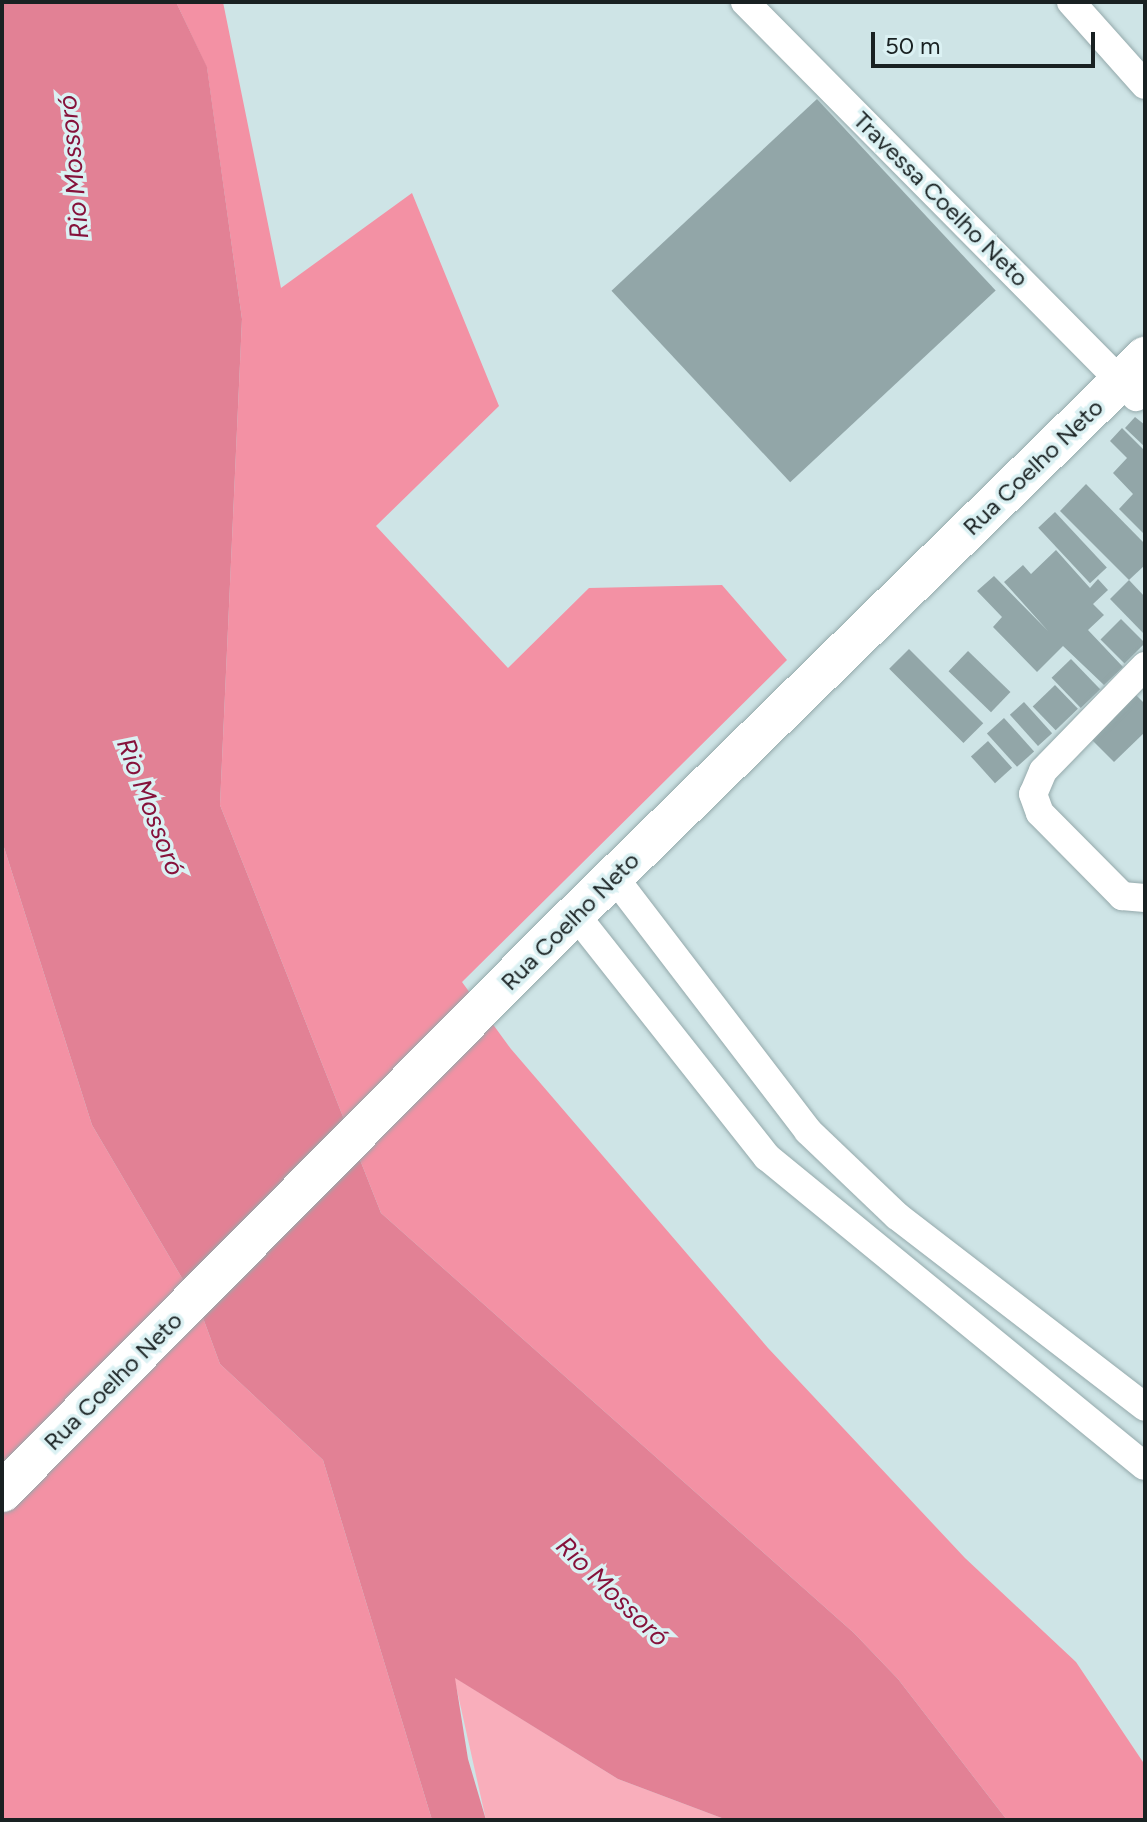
<!DOCTYPE html>
<html>
<head>
<meta charset="utf-8">
<style>
  body { margin:0 }
  #map { position:relative; width:1147px; height:1822px; overflow:hidden; background:#cee4e6; font-family:Figtree,sans-serif }
  div>[style] { position:absolute }
  [style*='--x'] { left:calc(var(--x)*1px); top:calc(var(--y)*1px); width:calc(var(--w)*1px); rotate:calc(var(--a)*1deg) }
  .green>* { inset:0; background:#f9aebb }
  .forest>* { inset:0; background:#f391a4 }
  .water>* { inset:0; background:#e28195 }
  .building>* { inset:0; background:#92a6a8; transform-origin:0 0 }
  .roads { filter:drop-shadow(0 0 2px #94a9ab) drop-shadow(0 0 2px #94a9ab) }
  .minor>* { height:28px; margin:-14px; padding:0 14px; transform-origin:14px; border-radius:14px; background:#fff }
  .secondary>* { height:40px; margin:-20px; padding:0 20px; transform-origin:20px; border-radius:20px; background:#fff }
  span { translate:-50% -50%; white-space:nowrap; text-align:center; line-height:1.15; -webkit-text-stroke:7px #dbf1f3; paint-order:stroke }
  .street-label { font-size:24px; color:#192122 }
  .water-label { font-size:26px; color:#86123b; font-style:italic }
  .frame { position:absolute; inset:0; border:4px solid #192122; pointer-events:none }
  .scale { position:absolute; left:871px; top:32px; width:224px; height:36px; box-sizing:border-box; border:4px solid #192122; border-top:0; padding-left:10px; font-size:24px; line-height:28px; white-space:nowrap; color:#192122; -webkit-text-stroke:6px #dbf1f3; paint-order:stroke }
</style>
</head>
<body>
<div id="map">
  <div class="green">
    <div style="clip-path:polygon(454px 1677px,618px 1779px,727px 1820px,486px 1820px)"></div>
  </div>
  <div class="forest">
    <div style="clip-path:polygon(176px 2px,223px 2px,281px 288px,412px 193px,499px 406px,376px 526px,508px 668px,589px 588px,722px 585px,787px 660px,462px 982px,511px 1049px,768px 1348px,965px 1558px,1076px 1662px,1145px 1765px,1145px 1820px,1007px 1820px,898px 1679px,854px 1633px,381px 1213px,220px 805px,242px 319px,207px 68px)"></div>
    <div style="clip-path:polygon(2px 841px,92px 1125px,199px 1307px,220px 1364px,323px 1460px,432px 1820px,2px 1820px)"></div>
  </div>
  <div class="water">
    <div style="clip-path:polygon(2px 2px,176px 2px,207px 67px,242px 319px,220px 805px,381px 1213px,854px 1633px,898px 1679px,1007px 1820px,727px 1820px,618px 1779px,455px 1678px,468px 1759px,486px 1820px,432px 1820px,323px 1460px,220px 1364px,199px 1307px,92px 1125px,2px 841px)"></div>
  </div>
  <div class="building">
    <div style="left:817px;top:99px;width:262px;height:281px;rotate:47deg"></div>
    <div style="clip-path:polygon(1135px 417px,1145px 425px,1145px 447px,1125px 428px)"></div>
    <div style="clip-path:polygon(1122px 428px,1145px 451px,1145px 535px,1119px 509px,1133px 494px,1113px 473px,1127px 458px,1110px 441px)"></div>
    <div style="clip-path:polygon(1086px 484px,1145px 544px,1145px 565px,1129px 580px,1060px 511px)"></div>
    <div style="left:1055px;top:512px;width:76px;height:23px;rotate:47deg"></div>
    <div style="clip-path:polygon(1056px 550px,1090px 588px,1098px 579px,1108px 590px,1093px 604px,1104px 615px,1088px 630px,1123px 667px,1104px 685px,1063px 646px,1037px 672px,993px 627px,1002px 617px,977px 591px,994px 576px,1048px 631px,1004px 582px,1023px 565px,1031px 574px)"></div>
    <div style="clip-path:polygon(1129px 580px,1145px 597px,1145px 635px,1110px 599px)"></div>
    <div style="left:1121px;top:619px;width:34px;height:29px;rotate:45deg"></div>
    <div style="left:909px;top:649px;width:105px;height:28px;rotate:45deg"></div>
    <div style="left:968px;top:651px;width:59px;height:28px;rotate:44deg"></div>
    <div style="left:1071px;top:659px;width:42px;height:27px;rotate:46deg"></div>
    <div style="left:1055px;top:685px;width:33px;height:31px;rotate:46deg"></div>
    <div style="clip-path:polygon(1135px 694px,1145px 704px,1145px 732px,1114px 762px,1090px 738px)"></div>
    <div style="left:1024px;top:702px;width:42px;height:19px;rotate:48deg"></div>
    <div style="left:1004px;top:718px;width:45px;height:23px;rotate:48deg"></div>
    <div style="left:988px;top:741px;width:36px;height:23px;rotate:48deg"></div>
  </div>
  <div class="roads">
    <div class="minor">
      <div style="--x:745;--y:2;--w:556;--a:45.29"></div>
      <div style="--x:1071;--y:2;--w:111;--a:48.3"></div>
      <div style="--x:1145;--y:666;--w:146;--a:134.2"></div>
      <div style="--x:1043;--y:771;--w:25;--a:113"></div>
      <div style="--x:1033;--y:794;--w:20;--a:70"></div>
      <div style="--x:1040;--y:813;--w:117;--a:45.3"></div>
      <div style="--x:1122;--y:896;--w:23;--a:5"></div>
      <div style="--x:614;--y:877;--w:320;--a:52.6"></div>
      <div style="--x:808;--y:1131;--w:123;--a:43.7"></div>
      <div style="--x:897;--y:1216;--w:313;--a:37.6"></div>
      <div style="--x:575;--y:914;--w:310;--a:51.7"></div>
      <div style="--x:767;--y:1157;--w:488;--a:39.3"></div>
    </div>
    <div class="secondary">
      <div style="--x:2;--y:1492;--w:794;--a:-45.26"></div>
      <div style="--x:561;--y:928;--w:817;--a:-44.36"></div>
    </div>
  </div>
  <div class="street-label">
    <span style="left:941px;top:199px;rotate:45deg">Travessa Coelho Neto</span>
    <span style="left:1033px;top:467px;rotate:-44deg">Rua Coelho Neto</span>
    <span style="left:570px;top:921px;rotate:-45deg">Rua Coelho Neto</span>
    <span style="left:113px;top:1381px;rotate:-45deg">Rua Coelho Neto</span>
  </div>
  <div class="water-label">
    <span style="left:74px;top:167px;rotate:-95deg">Rio Mossoró</span>
    <span style="left:150px;top:807px;rotate:69deg">Rio Mossoró</span>
    <span style="left:612px;top:1592px;rotate:44deg">Rio Mossoró</span>
  </div>
  <div class="frame"></div>
  <div class="scale">50 m</div>
</div>
</body>
</html>
